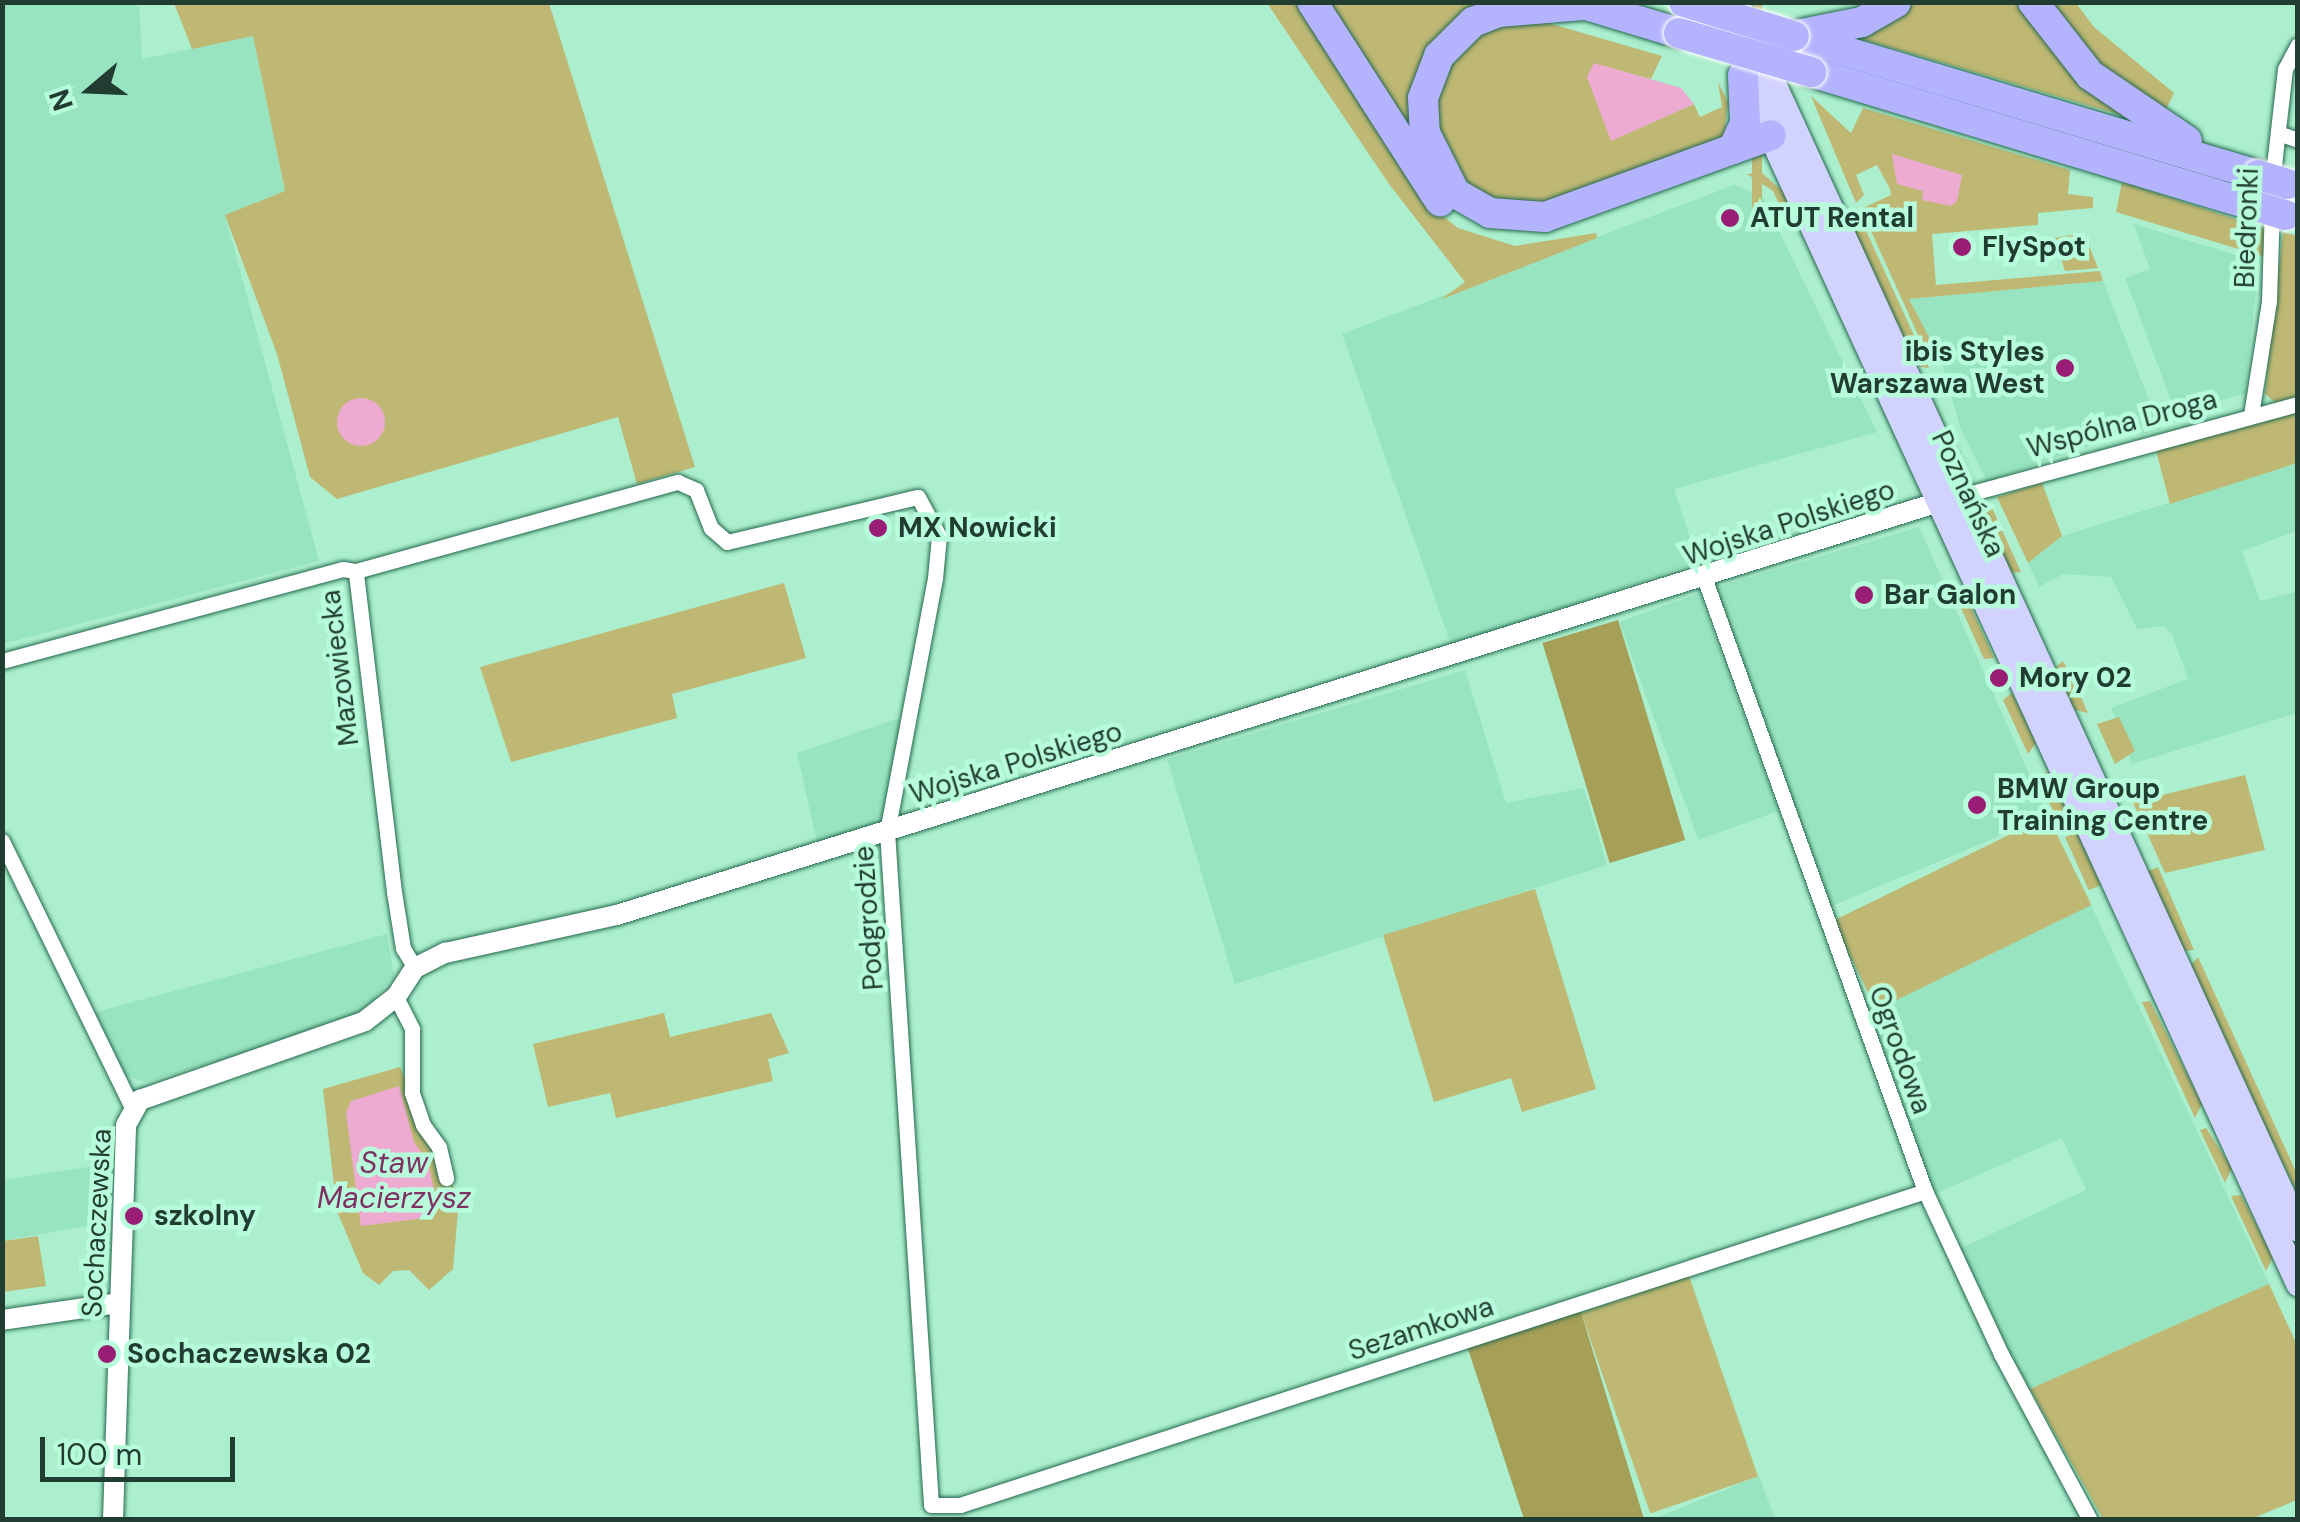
<!DOCTYPE html>
<html>
<head>
<meta charset="utf-8">
<style>
  body { margin:0 }
  #map { position:relative; width:2300px; height:1522px; overflow:hidden; background:#abefce; font-family:"DM Sans",sans-serif }
  div>[style] { position:absolute }
  [style*='--x'] { left:calc(var(--x)*1px); top:calc(var(--y)*1px); width:calc(var(--w)*1px); rotate:calc(var(--a)*1deg) }
  .built>* { inset:0; background:#98e4c0; transform-origin:0 0 }
  .green>* { inset:0; background:#bfb874; transform-origin:0 0 }
  .forest>* { inset:0; background:#a69f58; transform-origin:0 0 }
  .water>* { inset:0; background:#eeabd2 }
  .round { border-radius:50% }
  .roads { filter:drop-shadow(0 0 2px #24684d) drop-shadow(0 0 2px #24684d) }
  .minor>* { height:15px; margin:-7.5px; padding:0 7.5px; transform-origin:7.5px; border-radius:7.5px; background:#fff }
  .tertiary>* { height:20px; margin:-10px; padding:0 10px; transform-origin:10px; border-radius:10px; background:#fff }
  .primary>* { height:25px; margin:-12.5px; padding:0 12.5px; transform-origin:12.5px; border-radius:12.5px; background:#d2d2fe }
  .motorway>* { height:30px; margin:-15px; padding:0 15px; transform-origin:15px; border-radius:15px; background:#b4b4fe }
  .bridges { filter:drop-shadow(0 0 2px #fff) drop-shadow(0 0 2px #fff) }
  .motorway-bridge>* { height:30px; margin:-15px; padding:0 15px; transform-origin:15px; border-radius:15px; background:#b4b4fe }
  .dots>* { width:28px; height:28px; translate:-50% -50%; box-sizing:border-box; border:5px solid #b8fddb; border-radius:50% }
  span { translate:-50% -50%; white-space:nowrap; text-align:center; line-height:1.15; -webkit-text-stroke:9px #b8fddb; paint-order:stroke }
  .poi-label { font-size:28px; color:#213d31; font-weight:700 }
  .left { translate:0 -50%; text-align:left }
  .right { translate:-100% -50%; text-align:right }
  .street-label { font-size:28px; color:#213d31 }
  .water-label { font-size:30px; color:#7f3164; font-style:italic }
  .frame { position:absolute; inset:0; border:5px solid #213d31; pointer-events:none }
  .north { position:absolute; left:40px; top:40px; width:100px; height:100px; -webkit-text-stroke:8px #b8fddb; paint-order:stroke; rotate:251deg; font-size:28px; font-weight:700; line-height:40px; text-align:center; color:#213d31 }
  .north::after { content:''; display:block; margin:auto; width:35px; height:45px; background:#213d31; clip-path:polygon(50% 0,100% 100%,50% 72%,0 100%) }
  .scale { position:absolute; left:40px; top:1437px; width:195px; height:45px; box-sizing:border-box; border:5px solid #213d31; border-top:0; padding-left:12px; font-size:30px; line-height:35px; white-space:nowrap; color:#213d31; -webkit-text-stroke:8px #b8fddb; paint-order:stroke }
</style>
</head>
<body>
<div id="map">
  <div class="built">
    <div style="clip-path:polygon(3px 3px,139px 3px,142px 59px,253px 36px,285px 191px,225px 215px,319px 561px,3px 644px)"></div>
    <div style="clip-path:polygon(1734px 185px,1762px 196px,1877px 432px,1674px 489px,1698px 562px,1452px 647px,1342px 334px)"></div>
    <div style="clip-path:polygon(2134px 224px,2259px 262px,2245px 394px,2175px 411px,2125px 278px,2150px 269px)"></div>
    <div style="clip-path:polygon(2103px 281px,2160px 429px,2141px 435px,2122px 419px,2110px 423px,2113px 433px,2103px 441px,1987px 481px,1961px 430px,1942px 363px,1909px 299px)"></div>
    <div style="clip-path:polygon(2297px 463px,2297px 531px,2242px 551px,2260px 601px,2295px 592px,2297px 598px,2297px 713px,2132px 764px,2111px 708px,2188px 679px,2172px 634px,2164px 626px,2137px 629px,2111px 577px,2063px 574px,2039px 587px,2028px 563px,2062px 536px)"></div>
    <div style="clip-path:polygon(1919px 527px,2048px 816px,1827px 908px,1714px 588px)"></div>
    <div style="left:1699px;top:593px;width:232px;height:85px;rotate:70deg"></div>
    <div style="clip-path:polygon(1465px 670px,1506px 803px,1584px 788px,1607px 865px,1235px 984px,1167px 759px)"></div>
    <div style="clip-path:polygon(911px 714px,885px 826px,818px 846px,797px 753px)"></div>
    <div style="clip-path:polygon(2091px 905px,2269px 1284px,2030px 1389px,1999px 1339px,1959px 1249px,2086px 1190px,2062px 1138px,1935px 1194px,1862px 1006px)"></div>
    <div style="clip-path:polygon(387px 934px,394px 976px,363px 1012px,301px 1037px,145px 1082px,118px 1072px,92px 1013px)"></div>
    <div style="clip-path:polygon(115px 1163px,109px 1222px,3px 1241px,2px 1180px)"></div>
    <div style="clip-path:polygon(1759px 1476px,1775px 1519px,1651px 1520px)"></div>
  </div>
  <div class="green">
    <div style="clip-path:polygon(174px 3px,549px 3px,695px 467px,637px 484px,618px 417px,337px 499px,310px 477px,277px 354px,225px 215px,285px 191px,253px 36px,192px 49px)"></div>
    <div style="clip-path:polygon(1267px 3px,1300px 3px,1434px 209px,1458px 228px,1515px 246px,1596px 233px,1597px 238px,1440px 300px,1465px 282px,1389px 184px)"></div>
    <div style="clip-path:polygon(1319px 3px,1510px 3px,1465px 20px,1416px 136px)"></div>
    <div style="left:1752px;top:3px;width:10px;height:219px"></div>
    <div style="clip-path:polygon(1911px 3px,2023px 3px,2135px 119px,1844px 34px)"></div>
    <div style="clip-path:polygon(2043px 3px,2076px 3px,2094px 27px,2174px 93px,2163px 116px,2113px 84px)"></div>
    <div style="clip-path:polygon(1538px 20px,1662px 56px,1651px 79px,1594px 64px,1611px 140px,1694px 104px,1700px 117px,1722px 107px,1718px 82px,1728px 102px,1724px 136px,1576px 200px,1496px 205px,1450px 176px,1430px 104px,1453px 51px,1496px 22px)"></div>
    <div style="clip-path:polygon(1811px 96px,1851px 133px,1863px 108px,2070px 170px,2068px 194px,2093px 197px,2093px 208px,2038px 213px,2038px 225px,1932px 234px,1936px 285px,2100px 271px,2103px 281px,1909px 299px,1942px 362px,1932px 366px,1861px 209px,1891px 195px,1890px 189px,1877px 165px,1856px 175px,1864px 195px,1856px 203px)"></div>
    <div style="clip-path:polygon(1762px 173px,1785px 193px,1794px 223px,1789px 226px,1773px 191px,1747px 174px)"></div>
    <div style="clip-path:polygon(2122px 182px,2263px 228px,2265px 257px,2116px 212px)"></div>
    <div style="clip-path:polygon(1857px 211px,1929px 368px,1914px 366px,1858px 243px,1849px 216px)"></div>
    <div style="clip-path:polygon(2283px 232px,2297px 236px,2297px 398px,2276px 403px,2265px 394px)"></div>
    <div style="clip-path:polygon(2084px 233px,2098px 268px,2065px 271px,2054px 238px)"></div>
    <div style="clip-path:polygon(2297px 413px,2297px 463px,2170px 504px,2156px 451px)"></div>
    <div style="clip-path:polygon(2042px 483px,2062px 536px,2028px 563px,1997px 497px)"></div>
    <div style="clip-path:polygon(1984px 502px,1992px 508px,2021px 572px,2009px 573px,1982px 510px)"></div>
    <div style="clip-path:polygon(784px 583px,806px 658px,672px 694px,677px 718px,511px 762px,480px 667px)"></div>
    <div style="clip-path:polygon(1953px 590px,1964px 592px,1994px 658px,1984px 659px)"></div>
    <div style="clip-path:polygon(2063px 661px,2071px 675px,2088px 713px,2071px 709px,2054px 669px)"></div>
    <div style="clip-path:polygon(2012px 693px,2036px 743px,2028px 754px,2003px 700px)"></div>
    <div style="clip-path:polygon(2119px 717px,2135px 751px,2115px 764px,2097px 724px)"></div>
    <div style="left:2049px;top:771px;width:57px;height:13px;rotate:65deg"></div>
    <div style="clip-path:polygon(2245px 775px,2265px 850px,2165px 873px,2133px 802px)"></div>
    <div style="left:2048px;top:816px;width:99px;height:239px;rotate:64deg"></div>
    <div style="left:2077px;top:832px;width:58px;height:13px;rotate:66deg"></div>
    <div style="clip-path:polygon(2158px 867px,2194px 950px,2182px 951px,2146px 872px)"></div>
    <div style="clip-path:polygon(1535px 889px,1596px 1089px,1522px 1112px,1511px 1078px,1434px 1102px,1383px 935px)"></div>
    <div style="clip-path:polygon(2198px 957px,2297px 1174px,2297px 1193px,2190px 967px)"></div>
    <div style="clip-path:polygon(2150px 1001px,2202px 1104px,2195px 1118px,2142px 1002px)"></div>
    <div style="clip-path:polygon(664px 1013px,670px 1037px,771px 1013px,789px 1053px,768px 1059px,773px 1081px,616px 1118px,610px 1093px,548px 1107px,533px 1044px)"></div>
    <div style="clip-path:polygon(400px 1067px,459px 1199px,453px 1269px,429px 1290px,409px 1270px,393px 1271px,379px 1285px,363px 1273px,337px 1211px,323px 1089px)"></div>
    <div style="clip-path:polygon(2206px 1128px,2232px 1168px,2225px 1183px,2200px 1130px)"></div>
    <div style="clip-path:polygon(2241px 1195px,2273px 1257px,2266px 1271px,2231px 1196px)"></div>
    <div style="clip-path:polygon(38px 1236px,46px 1286px,3px 1292px,3px 1241px)"></div>
    <div style="left:1689px;top:1276px;width:212px;height:114px;rotate:71deg"></div>
    <div style="clip-path:polygon(2269px 1284px,2297px 1345px,2297px 1500px,2251px 1519px,2103px 1519px,2030px 1389px)"></div>
  </div>
  <div class="forest">
    <div style="left:1618px;top:620px;width:230px;height:79px;rotate:73deg"></div>
    <div style="clip-path:polygon(1580px 1309px,1644px 1519px,1524px 1519px,1467px 1346px)"></div>
  </div>
  <div class="water">
    <div style="clip-path:polygon(1594px 63px,1681px 88px,1694px 104px,1611px 141px,1587px 77px)"></div>
    <div style="clip-path:polygon(1892px 154px,1962px 175px,1957px 201px,1951px 206px,1922px 200px,1923px 191px,1897px 184px)"></div>
    <div class="round" style="left:337px;top:398px;width:48px;height:48px"></div>
    <div style="clip-path:polygon(399px 1086px,414px 1142px,428px 1162px,438px 1208px,433px 1217px,361px 1226px,346px 1113px,351px 1101px)"></div>
  </div>
  <div class="roads">
    <div class="minor">
      <div style="--x:2278;--y:133;--w:21;--a:19"></div>
      <div style="--x:2272;--y:183;--w:115;--a:-83.5"></div>
      <div style="--x:2285;--y:69;--w:27;--a:-62"></div>
      <div style="--x:2251;--y:415;--w:115;--a:-81"></div>
      <div style="--x:2269;--y:301;--w:95;--a:-88.2"></div>
      <div style="--x:1961;--y:496;--w:349;--a:-15.3"></div>
      <div style="--x:1705;--y:580;--w:649;--a:70.2"></div>
      <div style="--x:1925;--y:1191;--w:180;--a:65"></div>
      <div style="--x:2001;--y:1354;--w:188;--a:61.8"></div>
      <div style="--x:2;--y:661;--w:353;--a:-15.1"></div>
      <div style="--x:343;--y:569;--w:13;--a:9"></div>
      <div style="--x:2;--y:841;--w:298;--a:64"></div>
      <div style="--x:415;--y:968;--w:23;--a:-121"></div>
      <div style="--x:403;--y:948;--w:57;--a:-99.1"></div>
      <div style="--x:394;--y:892;--w:323;--a:-96.8"></div>
      <div style="--x:356;--y:571;--w:334;--a:-15.5"></div>
      <div style="--x:678;--y:482;--w:20;--a:24"></div>
      <div style="--x:696;--y:490;--w:41;--a:68.5"></div>
      <div style="--x:711;--y:528;--w:21;--a:41"></div>
      <div style="--x:727;--y:542;--w:196;--a:-13.3"></div>
      <div style="--x:918;--y:497;--w:44;--a:61.7"></div>
      <div style="--x:939;--y:536;--w:42;--a:95.4"></div>
      <div style="--x:935;--y:578;--w:258;--a:100.7"></div>
      <div style="--x:887;--y:831;--w:675;--a:86.26"></div>
      <div style="--x:931;--y:1505;--w:29;--a:0"></div>
      <div style="--x:960;--y:1505;--w:1015;--a:-18.02"></div>
      <div style="--x:396;--y:997;--w:36;--a:63"></div>
      <div style="--x:412;--y:1029;--w:64;--a:90"></div>
      <div style="--x:412;--y:1093;--w:34;--a:71"></div>
      <div style="--x:423;--y:1125;--w:27;--a:54"></div>
      <div style="--x:439;--y:1147;--w:32;--a:77"></div>
    </div>
    <div class="tertiary">
      <div style="--x:2;--y:1320;--w:118;--a:-8.3"></div>
      <div style="--x:113;--y:1520;--w:395;--a:-88.1"></div>
      <div style="--x:126;--y:1125;--w:29;--a:-61"></div>
      <div style="--x:140;--y:1100;--w:238;--a:-19.3"></div>
      <div style="--x:365;--y:1021;--w:39;--a:-38"></div>
      <div style="--x:396;--y:997;--w:35;--a:-57"></div>
      <div style="--x:415;--y:968;--w:34;--a:-27"></div>
      <div style="--x:445;--y:953;--w:176;--a:-12.5"></div>
      <div style="--x:617;--y:915;--w:1385;--a:-17.35"></div>
    </div>
    <div class="primary">
      <div style="--x:1738;--y:7;--w:1344;--a:65.38"></div>
      <div style="--x:1747;--y:84;--w:1320;--a:65.32"></div>
    </div>
    <div class="motorway">
      <div style="--x:1312;--y:2;--w:237;--a:57.3"></div>
      <div style="--x:1576;--y:2;--w:108;--a:16.8"></div>
      <div style="--x:2033;--y:2;--w:93;--a:52"></div>
      <div style="--x:2090;--y:75;--w:117;--a:34.2"></div>
      <div style="--x:1583;--y:5;--w:85;--a:175.3"></div>
      <div style="--x:1498;--y:12;--w:27;--a:158"></div>
      <div style="--x:1473;--y:22;--w:48;--a:135"></div>
      <div style="--x:1439;--y:56;--w:45;--a:110.9"></div>
      <div style="--x:1423;--y:98;--w:35;--a:87"></div>
      <div style="--x:1425;--y:133;--w:67;--a:63.4"></div>
      <div style="--x:1455;--y:193;--w:40;--a:29.7"></div>
      <div style="--x:1490;--y:213;--w:55;--a:4.2"></div>
      <div style="--x:1545;--y:217;--w:240;--a:-19.9"></div>
      <div style="--x:1802;--y:34;--w:61;--a:-11.3"></div>
      <div style="--x:1862;--y:22;--w:39;--a:-30"></div>
      <div style="--x:1794;--y:36;--w:484;--a:16.7"></div>
      <div style="--x:1811;--y:72;--w:465;--a:16.8"></div>
      <div style="--x:1733;--y:149;--w:29;--a:-65"></div>
      <div style="--x:1745;--y:123;--w:48;--a:-92.4"></div>
    </div>
  </div>
  <div class="bridges">
    <div class="motorway-bridge">
      <div style="--x:1684;--y:2;--w:115;--a:17.2"></div>
      <div style="--x:1679;--y:33;--w:138;--a:16.5"></div>
      <div style="--x:2258;--y:175;--w:31;--a:17"></div>
      <div style="--x:2256;--y:206;--w:31;--a:17"></div>
    </div>
  </div>
  <div class="dots">
    <div style="left:1730px;top:218px;background:#991d74"></div>
    <div style="left:1962px;top:247px;background:#991d74"></div>
    <div style="left:2065px;top:368px;background:#991d74"></div>
    <div style="left:878px;top:528px;background:#991d74"></div>
    <div style="left:1864px;top:595px;background:#991d74"></div>
    <div style="left:1999px;top:678px;background:#991d74"></div>
    <div style="left:1977px;top:805px;background:#991d74"></div>
    <div style="left:134px;top:1216px;background:#991d74"></div>
    <div style="left:107px;top:1354px;background:#991d74"></div>
  </div>
  <div class="poi-label">
    <span class="left" style="left:1750px;top:218px">ATUT Rental</span>
    <span class="left" style="left:1982px;top:247px">FlySpot</span>
    <span class="right" style="left:2045px;top:368px">ibis Styles<br>Warszawa West</span>
    <span class="left" style="left:898px;top:528px">MX Nowicki</span>
    <span class="left" style="left:1884px;top:595px">Bar Galon</span>
    <span class="left" style="left:2019px;top:678px">Mory 02</span>
    <span class="left" style="left:1997px;top:805px">BMW Group<br>Training Centre</span>
    <span class="left" style="left:154px;top:1216px">szkolny</span>
    <span class="left" style="left:127px;top:1354px">Sochaczewska 02</span>
  </div>
  <div class="street-label">
    <span style="left:2247px;top:228px;rotate:-88deg">Biedronki</span>
    <span style="left:2122px;top:424px;rotate:-15deg">Wspólna Droga</span>
    <span style="left:1968px;top:494px;rotate:65deg">Poznańska</span>
    <span style="left:1789px;top:523px;rotate:-18deg">Wojska Polskiego</span>
    <span style="left:340px;top:668px;rotate:-97deg">Mazowiecka</span>
    <span style="left:1016px;top:763px;rotate:-17deg">Wojska Polskiego</span>
    <span style="left:869px;top:918px;rotate:-94deg">Podgrodzie</span>
    <span style="left:1900px;top:1050px;rotate:70deg">Ogrodowa</span>
    <span style="left:97px;top:1223px;rotate:-87deg">Sochaczewska</span>
    <span style="left:1421px;top:1329px;rotate:-18deg">Sezamkowa</span>
  </div>
  <div class="water-label">
    <span style="left:394px;top:1180px">Staw<br>Macierzysz</span>
  </div>
  <div class="frame"></div>
  <div class="north">N</div>
  <div class="scale">100 m</div>
</div>
</body>
</html>
